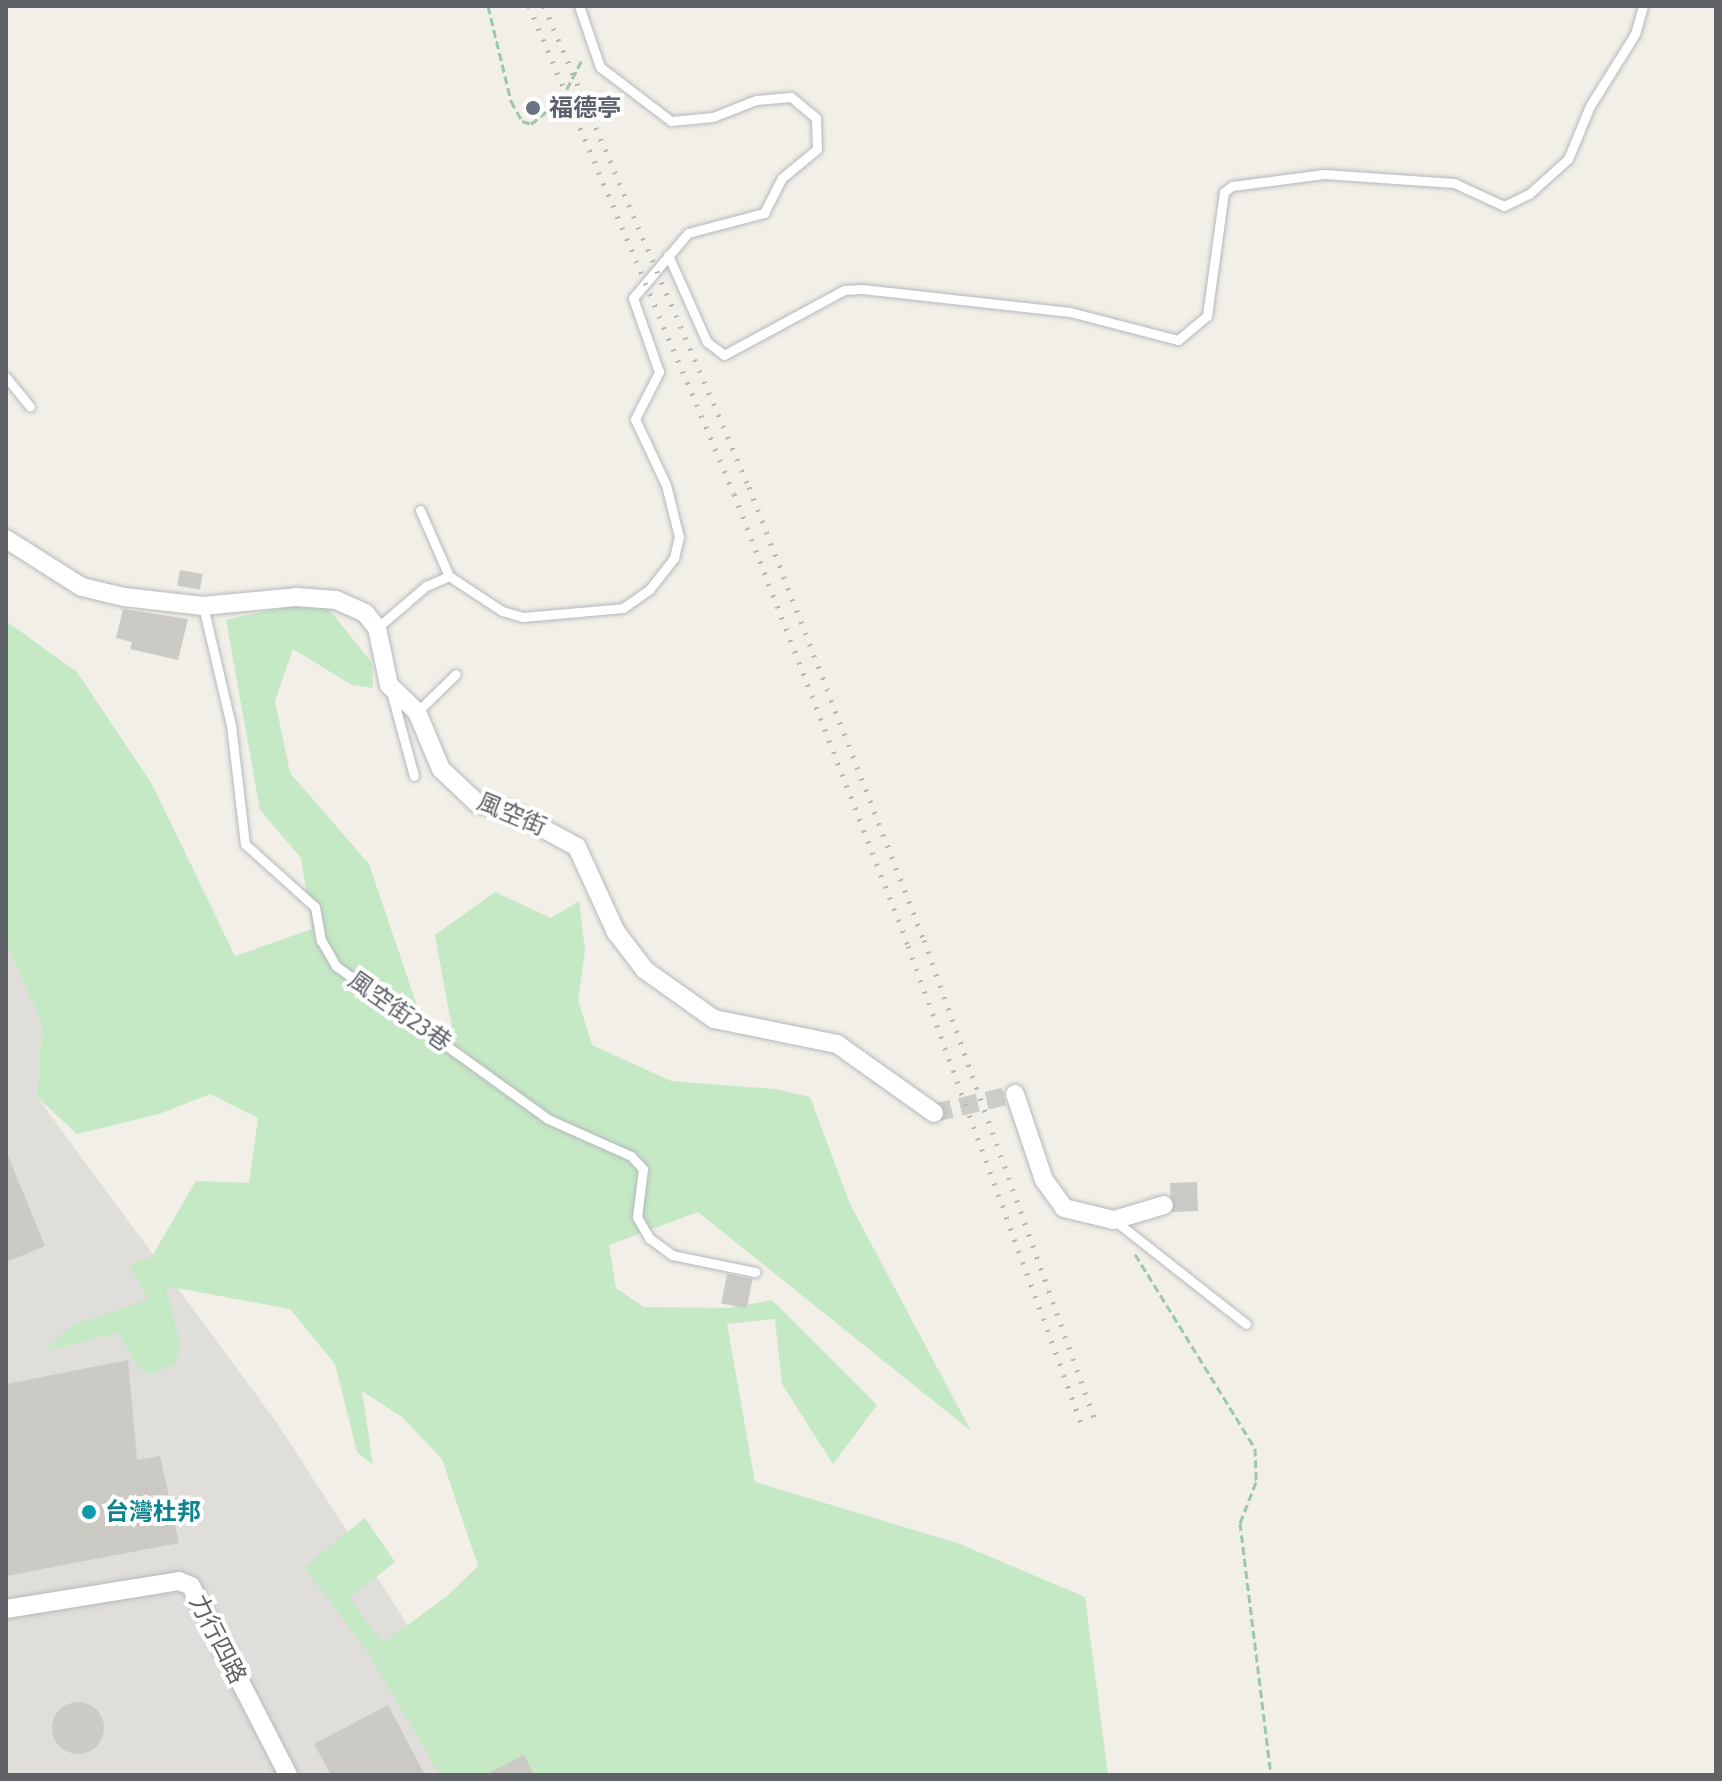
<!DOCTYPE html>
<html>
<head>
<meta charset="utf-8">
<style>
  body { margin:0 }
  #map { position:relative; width:1722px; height:1781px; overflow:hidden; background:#f1efe8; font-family:"Asap Condensed","Noto Sans TC",sans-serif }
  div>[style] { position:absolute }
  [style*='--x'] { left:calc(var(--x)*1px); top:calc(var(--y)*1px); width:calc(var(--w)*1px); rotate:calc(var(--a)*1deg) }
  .industrial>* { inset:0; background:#e0deda }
  .green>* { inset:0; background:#c5e8c5 }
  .building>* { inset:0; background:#cccac5; transform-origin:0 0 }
  .round { border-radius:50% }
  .minor-tunnel>* { height:18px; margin-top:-9px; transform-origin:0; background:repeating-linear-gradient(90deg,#ccccc8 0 18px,transparent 0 27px) }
  .path>* { height:3px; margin-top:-1.5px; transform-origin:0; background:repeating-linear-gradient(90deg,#9cc7a9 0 8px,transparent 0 12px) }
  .roads { filter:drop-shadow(0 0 2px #b5b8bc) drop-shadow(0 0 2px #b5b8bc) }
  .service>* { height:9px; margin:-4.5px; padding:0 4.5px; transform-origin:4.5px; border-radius:4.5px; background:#fff }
  .minor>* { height:18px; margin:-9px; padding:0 9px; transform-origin:9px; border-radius:9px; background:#fff }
  .rail>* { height:5px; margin-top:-2.5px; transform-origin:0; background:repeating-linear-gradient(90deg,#b6b7b8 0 2px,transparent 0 12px) }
  .dots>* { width:22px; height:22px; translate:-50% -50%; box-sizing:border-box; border:4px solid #fff; border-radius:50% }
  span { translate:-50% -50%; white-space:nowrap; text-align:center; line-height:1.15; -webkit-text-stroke:8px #fff; paint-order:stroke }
  .worship-label { font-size:24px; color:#5b616d; font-weight:700 }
  .left { translate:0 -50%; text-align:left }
  .street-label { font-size:24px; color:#5f6368 }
  .culture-label { font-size:24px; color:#0d838f; font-weight:700 }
  .frame { position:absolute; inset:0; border:8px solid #5f6368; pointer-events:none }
</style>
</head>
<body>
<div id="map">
  <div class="industrial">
    <div style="clip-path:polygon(6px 944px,42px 1023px,37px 1097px,277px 1423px,505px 1775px,6px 1775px)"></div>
  </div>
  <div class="green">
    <div style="clip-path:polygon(321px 599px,372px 663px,373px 688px,352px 685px,293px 649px,275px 701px,290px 773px,369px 864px,428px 1038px,454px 1039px,435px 935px,495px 892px,551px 918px,579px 901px,585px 951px,578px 1000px,592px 1045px,671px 1081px,775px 1089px,810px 1097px,850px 1204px,971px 1431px,698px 1212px,609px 1245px,616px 1288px,644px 1307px,729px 1308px,772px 1300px,877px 1405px,833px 1464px,782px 1384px,775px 1319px,727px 1324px,755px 1482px,960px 1544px,1085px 1597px,1108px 1775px,440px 1775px,369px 1654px,304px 1567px,365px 1518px,395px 1562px,349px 1598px,383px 1643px,446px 1597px,478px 1566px,442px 1459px,402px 1417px,362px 1391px,373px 1465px,357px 1452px,335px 1364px,290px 1309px,166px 1286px,180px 1342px,176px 1364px,150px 1374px,138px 1367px,118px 1333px,42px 1352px,73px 1325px,149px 1299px,128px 1265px,151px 1258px,196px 1181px,249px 1183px,258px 1118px,210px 1094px,159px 1114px,77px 1134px,37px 1097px,42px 1023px,6px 944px,6px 621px,77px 672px,152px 784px,235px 956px,312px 929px,301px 858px,260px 810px,226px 620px)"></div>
  </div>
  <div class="building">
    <div style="left:180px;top:570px;width:23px;height:16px;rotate:10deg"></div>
    <div style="clip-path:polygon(123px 609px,188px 619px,178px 660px,130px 649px,132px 642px,116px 638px)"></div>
    <div style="clip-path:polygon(6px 1151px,45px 1246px,6px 1262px)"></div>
    <div style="left:1197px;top:1182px;width:29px;height:27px;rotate:88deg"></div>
    <div style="left:727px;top:1274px;width:26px;height:30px;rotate:11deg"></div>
    <div style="clip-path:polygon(128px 1360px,137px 1460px,160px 1456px,179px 1543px,6px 1576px,6px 1384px)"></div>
    <div class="round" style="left:52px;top:1702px;width:52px;height:52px"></div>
    <div style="clip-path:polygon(388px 1705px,425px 1775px,331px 1775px,314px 1744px)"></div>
    <div style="clip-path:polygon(524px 1755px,534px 1775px,485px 1775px)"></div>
  </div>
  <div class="minor-tunnel">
    <div style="--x:934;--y:1113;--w:83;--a:-13.2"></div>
  </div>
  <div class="path">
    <div style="--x:488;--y:6;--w:98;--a:76.4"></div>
    <div style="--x:511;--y:101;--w:23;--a:61"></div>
    <div style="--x:522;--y:121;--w:9;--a:18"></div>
    <div style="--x:531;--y:124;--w:38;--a:-39"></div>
    <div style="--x:561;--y:100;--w:47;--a:-62.4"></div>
    <div style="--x:1135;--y:1254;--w:228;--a:58.3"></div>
    <div style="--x:1255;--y:1448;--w:34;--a:88"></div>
    <div style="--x:1256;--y:1482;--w:44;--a:111.3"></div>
    <div style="--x:1240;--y:1523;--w:254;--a:83"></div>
  </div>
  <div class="roads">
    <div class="service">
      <div style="--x:668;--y:255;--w:95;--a:65.9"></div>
      <div style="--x:707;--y:342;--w:21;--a:37"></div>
      <div style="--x:724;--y:355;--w:136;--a:-28.4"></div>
      <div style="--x:844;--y:290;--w:18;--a:-3"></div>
      <div style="--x:862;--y:289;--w:209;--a:6.3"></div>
      <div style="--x:1070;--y:312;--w:112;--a:14.5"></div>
      <div style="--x:1178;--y:340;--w:38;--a:-40"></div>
      <div style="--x:1207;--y:316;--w:125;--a:-82.2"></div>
      <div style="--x:1224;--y:192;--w:10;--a:-37"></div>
      <div style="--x:1232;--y:186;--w:93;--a:-7.4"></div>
      <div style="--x:1324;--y:174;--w:130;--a:4"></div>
      <div style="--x:1454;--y:183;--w:55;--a:24.7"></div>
      <div style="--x:1504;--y:206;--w:28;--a:-26"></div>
      <div style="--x:1529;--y:194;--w:52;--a:-41.9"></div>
      <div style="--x:1568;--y:159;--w:57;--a:-67.5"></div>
      <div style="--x:1590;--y:106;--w:85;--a:-58"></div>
      <div style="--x:1635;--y:34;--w:29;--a:-74"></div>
      <div style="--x:6;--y:377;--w:38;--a:51"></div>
      <div style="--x:420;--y:510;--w:72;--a:66.3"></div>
      <div style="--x:203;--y:606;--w:122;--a:76.8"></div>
      <div style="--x:231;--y:725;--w:120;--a:83.3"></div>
      <div style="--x:245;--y:844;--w:94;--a:42"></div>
      <div style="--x:315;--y:907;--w:34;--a:80"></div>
      <div style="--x:321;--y:940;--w:30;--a:60"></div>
      <div style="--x:336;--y:966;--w:261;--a:35.8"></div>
      <div style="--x:548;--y:1119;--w:91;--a:24"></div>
      <div style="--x:631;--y:1156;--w:18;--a:47"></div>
      <div style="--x:643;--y:1169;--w:48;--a:97.1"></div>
      <div style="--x:637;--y:1217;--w:24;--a:60"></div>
      <div style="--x:649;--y:1238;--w:29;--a:36"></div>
      <div style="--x:672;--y:1255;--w:85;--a:11.6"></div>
      <div style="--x:377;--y:628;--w:65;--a:-40.6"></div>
      <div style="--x:426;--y:586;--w:25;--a:-23"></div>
      <div style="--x:449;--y:576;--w:64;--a:33.4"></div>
      <div style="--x:502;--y:611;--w:22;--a:16"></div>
      <div style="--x:523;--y:617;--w:100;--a:-5.1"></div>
      <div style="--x:623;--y:608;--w:32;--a:-35"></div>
      <div style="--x:649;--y:590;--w:41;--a:-52"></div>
      <div style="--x:674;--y:558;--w:22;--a:-77"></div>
      <div style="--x:679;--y:537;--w:54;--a:-104"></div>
      <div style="--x:666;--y:485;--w:73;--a:-115.2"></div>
      <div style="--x:635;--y:419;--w:53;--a:-62.9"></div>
      <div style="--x:659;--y:372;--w:78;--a:-109.4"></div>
      <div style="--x:633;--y:298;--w:85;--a:-49.8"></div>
      <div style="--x:688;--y:233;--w:79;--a:-14.7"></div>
      <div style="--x:764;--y:213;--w:39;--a:-63"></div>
      <div style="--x:782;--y:178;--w:45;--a:-39.6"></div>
      <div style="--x:817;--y:149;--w:31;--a:-92"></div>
      <div style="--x:816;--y:118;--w:33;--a:-140"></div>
      <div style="--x:791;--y:97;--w:35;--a:175"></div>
      <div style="--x:756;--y:100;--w:46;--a:158.4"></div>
      <div style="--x:713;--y:117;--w:42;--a:174.6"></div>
      <div style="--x:671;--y:121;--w:89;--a:-142.7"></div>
      <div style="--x:600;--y:67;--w:65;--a:-109"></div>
      <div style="--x:391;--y:691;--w:88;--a:74.9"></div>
      <div style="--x:417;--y:712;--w:54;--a:-44.3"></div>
      <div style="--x:1114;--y:1220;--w:168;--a:38.2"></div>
    </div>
    <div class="minor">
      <div style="--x:6;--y:539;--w:90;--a:32.3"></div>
      <div style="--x:82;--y:587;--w:43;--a:13.4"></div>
      <div style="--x:124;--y:597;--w:80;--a:6.5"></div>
      <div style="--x:203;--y:606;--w:93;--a:-5.5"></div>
      <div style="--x:296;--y:597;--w:40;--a:4.3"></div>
      <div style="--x:336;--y:600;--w:32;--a:24"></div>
      <div style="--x:365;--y:613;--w:19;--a:51"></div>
      <div style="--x:377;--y:628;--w:58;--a:78.1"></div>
      <div style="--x:389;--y:685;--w:39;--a:44"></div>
      <div style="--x:417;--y:712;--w:62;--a:67.2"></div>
      <div style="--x:441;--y:769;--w:50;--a:43.4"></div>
      <div style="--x:477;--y:803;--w:35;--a:13"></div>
      <div style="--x:511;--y:811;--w:75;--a:28.6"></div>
      <div style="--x:577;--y:847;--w:94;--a:65.4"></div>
      <div style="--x:616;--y:932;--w:48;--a:52.7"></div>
      <div style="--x:645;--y:970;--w:85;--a:35.4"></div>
      <div style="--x:714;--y:1019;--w:126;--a:11.5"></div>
      <div style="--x:837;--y:1044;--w:119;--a:35.4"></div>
      <div style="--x:1015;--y:1094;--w:91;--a:71.4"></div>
      <div style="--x:1044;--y:1180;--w:34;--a:54"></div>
      <div style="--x:1064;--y:1208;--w:51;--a:13.5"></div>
      <div style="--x:1114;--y:1220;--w:52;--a:-16.7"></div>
      <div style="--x:6;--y:1609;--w:175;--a:-9.2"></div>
      <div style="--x:179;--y:1581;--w:13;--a:23"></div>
      <div style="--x:191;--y:1586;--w:212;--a:62.8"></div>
    </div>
  </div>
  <div class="rail">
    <div style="--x:529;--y:6;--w:529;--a:67.21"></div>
    <div style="--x:734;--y:494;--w:484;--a:68.9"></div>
    <div style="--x:908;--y:946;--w:516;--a:70.05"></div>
    <div style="--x:544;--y:6;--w:523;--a:66.92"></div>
    <div style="--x:749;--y:487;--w:486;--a:68.9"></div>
    <div style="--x:924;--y:940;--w:516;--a:70.41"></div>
  </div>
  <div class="dots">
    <div style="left:533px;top:108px;background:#6b7280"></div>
    <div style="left:89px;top:1512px;background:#0f9aa8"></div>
  </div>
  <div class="worship-label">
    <span class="left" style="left:549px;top:108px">福德亭</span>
  </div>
  <div class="street-label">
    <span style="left:512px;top:814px;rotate:23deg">風空街</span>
    <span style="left:400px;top:1011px;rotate:35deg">風空街23巷</span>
    <span style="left:218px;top:1639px;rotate:63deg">力行四路</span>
  </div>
  <div class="culture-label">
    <span class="left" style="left:105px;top:1512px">台灣杜邦</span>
  </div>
  <div class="frame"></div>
</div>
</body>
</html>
